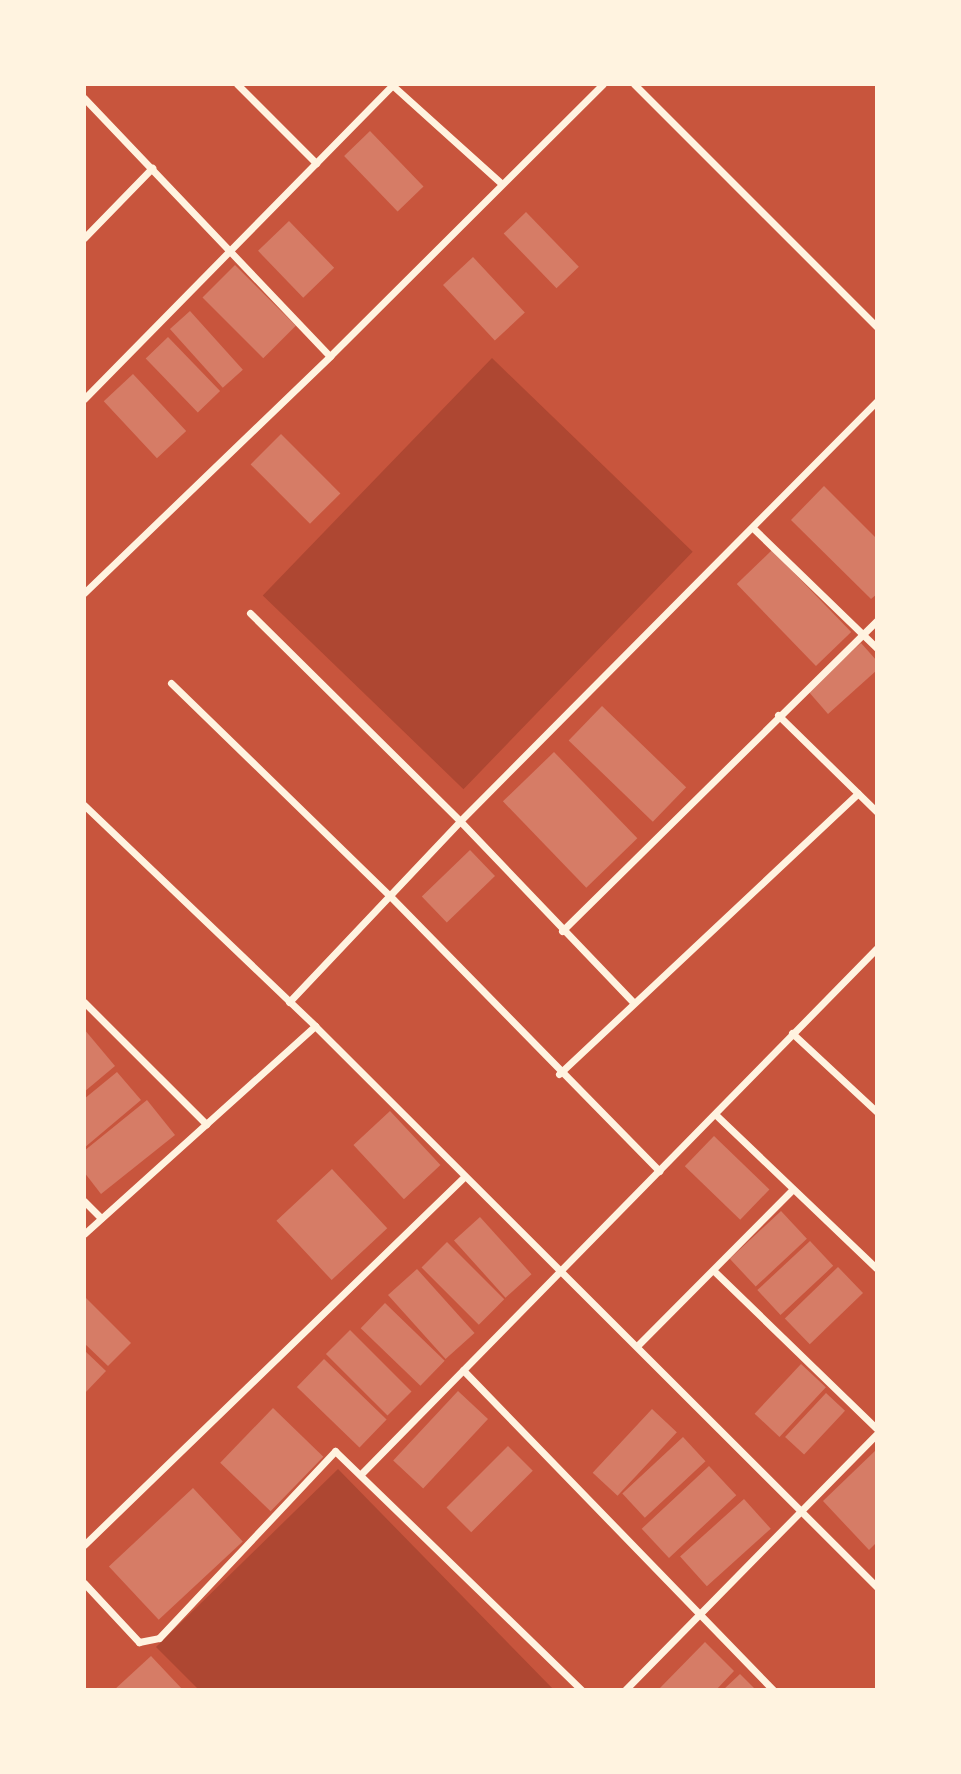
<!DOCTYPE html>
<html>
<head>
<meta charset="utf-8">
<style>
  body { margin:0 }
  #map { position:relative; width:961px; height:1774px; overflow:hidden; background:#c8553d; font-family:Rubik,sans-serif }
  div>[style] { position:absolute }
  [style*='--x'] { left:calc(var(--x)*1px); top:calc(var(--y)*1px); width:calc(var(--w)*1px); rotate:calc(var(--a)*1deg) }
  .green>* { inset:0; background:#ae4732; transform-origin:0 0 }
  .building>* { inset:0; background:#d67c66; transform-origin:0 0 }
  .minor>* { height:7px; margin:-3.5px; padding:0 3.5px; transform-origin:3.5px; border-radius:3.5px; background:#fff3e0 }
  span { translate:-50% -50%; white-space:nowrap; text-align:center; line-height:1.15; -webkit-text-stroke:5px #fff3e0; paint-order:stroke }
  .frame { position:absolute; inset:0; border:86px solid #fff3e0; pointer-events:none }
</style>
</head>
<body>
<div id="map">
  <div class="green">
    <div style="left:492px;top:358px;width:279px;height:330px;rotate:44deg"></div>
    <div style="clip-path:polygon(338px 1469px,554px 1690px,199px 1690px,156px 1647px)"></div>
  </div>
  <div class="building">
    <div style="left:370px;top:131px;width:77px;height:36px;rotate:46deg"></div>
    <div style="left:526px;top:212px;width:76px;height:31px;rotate:46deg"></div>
    <div style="left:289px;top:221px;width:65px;height:43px;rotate:46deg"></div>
    <div style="left:473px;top:257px;width:76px;height:41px;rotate:47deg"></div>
    <div style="left:235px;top:265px;width:86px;height:46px;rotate:45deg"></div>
    <div style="left:190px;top:311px;width:79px;height:27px;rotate:48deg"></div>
    <div style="left:168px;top:337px;width:75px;height:31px;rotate:46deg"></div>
    <div style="left:133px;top:374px;width:78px;height:40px;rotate:47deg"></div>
    <div style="left:281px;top:434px;width:84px;height:43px;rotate:45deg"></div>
    <div style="clip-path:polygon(824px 486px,877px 539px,877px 594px,871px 599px,791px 520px)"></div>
    <div style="left:772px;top:550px;width:114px;height:49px;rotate:46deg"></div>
    <div style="clip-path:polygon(861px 643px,877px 661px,877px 670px,828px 714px,808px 691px)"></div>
    <div style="left:602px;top:706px;width:117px;height:48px;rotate:44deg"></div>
    <div style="left:554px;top:752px;width:120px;height:71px;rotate:46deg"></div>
    <div style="left:470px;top:850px;width:36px;height:67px;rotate:46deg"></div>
    <div style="clip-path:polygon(84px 1029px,115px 1066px,84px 1092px)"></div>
    <div style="clip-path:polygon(117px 1072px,141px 1100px,84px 1148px,84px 1099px)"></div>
    <div style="clip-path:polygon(147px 1100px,175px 1135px,101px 1194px,84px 1172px,84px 1151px)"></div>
    <div style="left:390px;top:1111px;width:74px;height:50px;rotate:47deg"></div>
    <div style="left:714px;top:1136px;width:77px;height:42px;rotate:44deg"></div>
    <div style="left:332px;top:1169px;width:81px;height:76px;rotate:47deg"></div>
    <div style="left:781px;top:1211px;width:38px;height:70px;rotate:47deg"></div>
    <div style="left:480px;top:1217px;width:77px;height:35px;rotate:48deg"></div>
    <div style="left:810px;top:1241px;width:34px;height:72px;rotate:47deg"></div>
    <div style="left:447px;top:1242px;width:81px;height:36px;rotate:45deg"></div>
    <div style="left:838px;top:1267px;width:36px;height:74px;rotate:46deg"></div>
    <div style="left:417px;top:1269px;width:86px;height:39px;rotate:48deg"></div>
    <div style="clip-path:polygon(84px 1296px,131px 1343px,108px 1366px,84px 1343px)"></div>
    <div style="left:385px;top:1303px;width:83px;height:35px;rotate:44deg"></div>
    <div style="left:350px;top:1330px;width:87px;height:34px;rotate:45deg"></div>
    <div style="clip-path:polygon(84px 1350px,106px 1371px,84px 1394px)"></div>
    <div style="left:324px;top:1359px;width:87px;height:39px;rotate:44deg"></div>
    <div style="left:801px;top:1364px;width:34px;height:68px;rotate:43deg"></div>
    <div style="left:458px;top:1391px;width:41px;height:95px;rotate:43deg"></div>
    <div style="left:826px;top:1393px;width:26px;height:60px;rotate:43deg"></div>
    <div style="left:273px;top:1408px;width:70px;height:76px;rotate:44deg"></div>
    <div style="left:652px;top:1409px;width:34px;height:87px;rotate:43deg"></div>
    <div style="left:683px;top:1437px;width:33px;height:83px;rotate:47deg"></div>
    <div style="left:508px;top:1446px;width:35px;height:87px;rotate:45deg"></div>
    <div style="clip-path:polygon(877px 1449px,877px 1542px,869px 1550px,823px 1501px)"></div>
    <div style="left:709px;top:1466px;width:40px;height:92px;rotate:47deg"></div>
    <div style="left:193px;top:1488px;width:73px;height:115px;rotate:47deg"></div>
    <div style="left:744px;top:1499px;width:40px;height:86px;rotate:48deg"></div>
    <div style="clip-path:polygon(705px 1642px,734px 1671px,716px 1690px,658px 1690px)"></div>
    <div style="clip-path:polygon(151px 1656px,183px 1690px,114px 1690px)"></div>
    <div style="clip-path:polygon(740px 1674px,756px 1690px,723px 1690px)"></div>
  </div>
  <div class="minor">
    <div style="--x:237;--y:84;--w:112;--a:45"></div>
    <div style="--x:391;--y:84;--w:148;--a:42"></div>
    <div style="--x:634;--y:84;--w:344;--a:45"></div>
    <div style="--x:84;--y:98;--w:356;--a:46.4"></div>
    <div style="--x:84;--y:238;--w:98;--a:-45.8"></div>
    <div style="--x:84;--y:399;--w:442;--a:-45.5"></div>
    <div style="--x:754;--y:529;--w:171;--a:44.1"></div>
    <div style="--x:84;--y:593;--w:342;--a:-43.9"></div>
    <div style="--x:330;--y:356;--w:385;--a:-44.9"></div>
    <div style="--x:250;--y:613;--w:296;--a:44.7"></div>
    <div style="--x:460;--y:821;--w:250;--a:46.3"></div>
    <div style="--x:171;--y:683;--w:305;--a:44.2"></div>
    <div style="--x:390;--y:896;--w:385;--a:45.6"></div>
    <div style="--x:778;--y:715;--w:139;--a:44.4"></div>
    <div style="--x:84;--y:805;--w:320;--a:43.7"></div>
    <div style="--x:315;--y:1026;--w:794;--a:44.95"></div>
    <div style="--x:562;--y:931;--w:443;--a:-44.6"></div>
    <div style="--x:84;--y:1002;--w:173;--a:45"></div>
    <div style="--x:289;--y:1002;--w:249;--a:-46.6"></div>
    <div style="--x:460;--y:821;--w:592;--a:-45.21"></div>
    <div style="--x:792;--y:1033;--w:116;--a:42.9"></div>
    <div style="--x:559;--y:1074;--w:410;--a:-43.2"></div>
    <div style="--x:716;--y:1115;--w:223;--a:43.7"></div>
    <div style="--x:84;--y:1201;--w:24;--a:45"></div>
    <div style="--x:84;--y:1234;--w:311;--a:-42"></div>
    <div style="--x:714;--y:1271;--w:227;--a:44.1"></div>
    <div style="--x:637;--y:1346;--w:221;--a:-45.2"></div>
    <div style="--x:463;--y:1370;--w:446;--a:45.9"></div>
    <div style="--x:362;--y:1473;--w:735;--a:-45.55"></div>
    <div style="--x:84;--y:1545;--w:530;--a:-44.08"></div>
    <div style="--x:84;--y:1583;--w:81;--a:47"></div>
    <div style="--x:139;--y:1642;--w:20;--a:-11"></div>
    <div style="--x:159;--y:1638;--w:257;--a:-46.7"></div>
    <div style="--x:335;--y:1451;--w:344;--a:44.1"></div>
    <div style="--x:625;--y:1690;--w:359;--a:-45.5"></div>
  </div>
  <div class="frame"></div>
</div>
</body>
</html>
